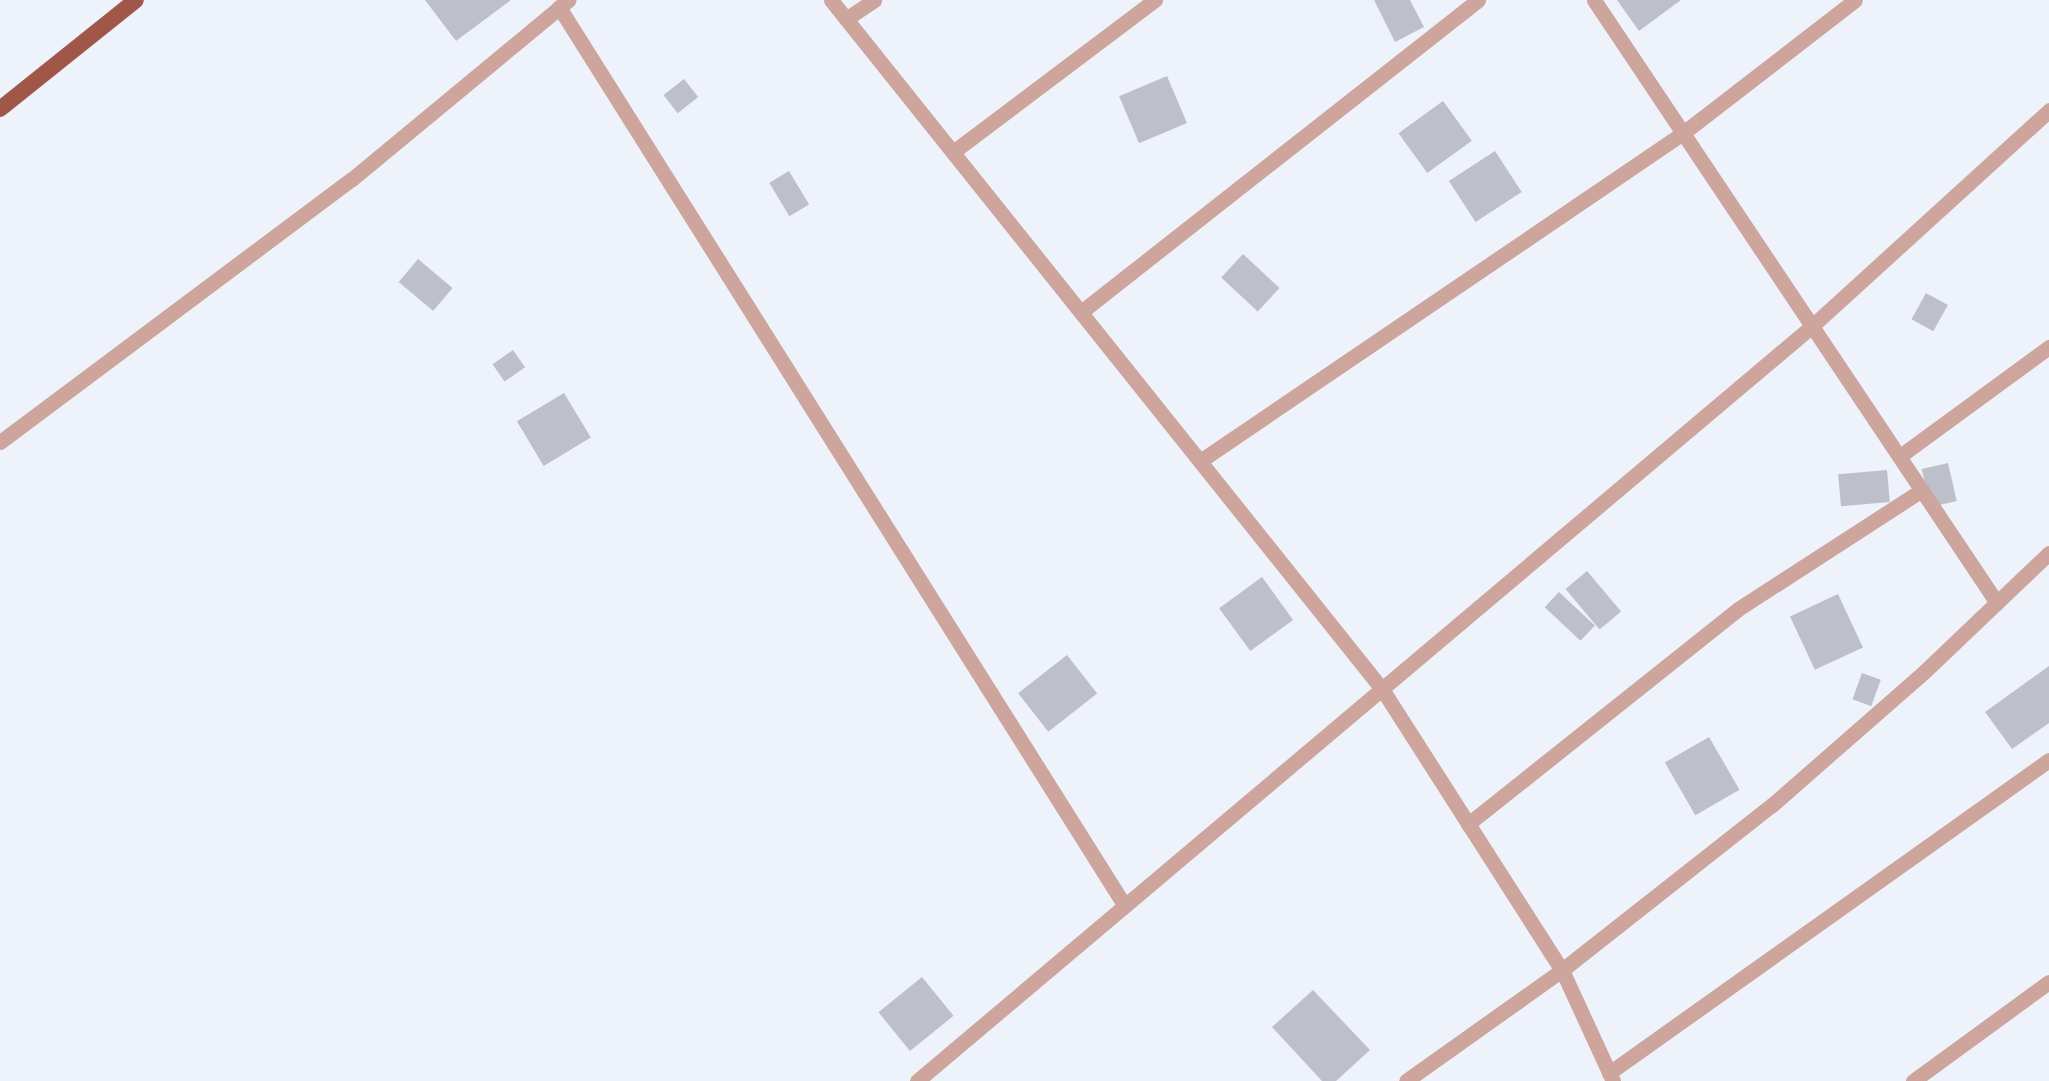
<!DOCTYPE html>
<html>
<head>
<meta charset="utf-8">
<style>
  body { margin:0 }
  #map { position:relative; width:2049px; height:1081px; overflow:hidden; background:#eef2fb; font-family:Commissioner,sans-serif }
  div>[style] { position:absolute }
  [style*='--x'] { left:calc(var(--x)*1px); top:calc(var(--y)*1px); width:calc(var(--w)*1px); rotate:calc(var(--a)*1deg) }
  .building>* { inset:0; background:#bdc0c9; transform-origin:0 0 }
  .minor>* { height:15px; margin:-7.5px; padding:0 7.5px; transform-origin:7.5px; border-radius:7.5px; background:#cda59d }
  .trunk>* { height:16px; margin:-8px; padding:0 8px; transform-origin:8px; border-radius:8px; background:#a0574a }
  span { translate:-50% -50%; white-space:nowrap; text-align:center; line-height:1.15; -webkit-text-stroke:5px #fff; paint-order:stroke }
</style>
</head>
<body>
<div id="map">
  <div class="building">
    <div style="clip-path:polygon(425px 0,511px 0,456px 41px)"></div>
    <div style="clip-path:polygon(1374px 0,1410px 0,1424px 27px,1395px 42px)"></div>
    <div style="clip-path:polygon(1617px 0,1681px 0,1639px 31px)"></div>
    <div style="left:1167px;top:76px;width:51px;height:52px;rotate:67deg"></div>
    <div style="left:684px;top:79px;width:23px;height:26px;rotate:52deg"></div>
    <div style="left:1443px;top:101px;width:49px;height:55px;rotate:54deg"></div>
    <div style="left:1495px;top:151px;width:49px;height:55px;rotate:57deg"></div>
    <div style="left:789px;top:171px;width:39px;height:23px;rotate:59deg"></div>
    <div style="left:1243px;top:254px;width:50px;height:32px;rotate:43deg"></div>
    <div style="left:418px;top:259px;width:45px;height:30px;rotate:40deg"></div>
    <div style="left:1926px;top:293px;width:25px;height:30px;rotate:29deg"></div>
    <div style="left:513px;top:350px;width:21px;height:25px;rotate:55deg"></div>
    <div style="left:564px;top:393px;width:52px;height:55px;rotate:59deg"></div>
    <div style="left:1948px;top:463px;width:39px;height:27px;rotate:77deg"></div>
    <div style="left:1887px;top:470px;width:32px;height:49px;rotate:85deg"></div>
    <div style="left:1587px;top:571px;width:53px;height:28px;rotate:50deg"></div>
    <div style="left:1262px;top:577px;width:53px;height:53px;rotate:54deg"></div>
    <div style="left:1559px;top:592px;width:49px;height:21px;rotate:43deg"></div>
    <div style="left:1838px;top:594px;width:59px;height:53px;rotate:65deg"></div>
    <div style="left:1067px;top:655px;width:49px;height:62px;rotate:52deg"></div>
    <div style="clip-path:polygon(2049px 666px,2049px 723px,2012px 749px,1985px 712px)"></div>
    <div style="left:1862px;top:673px;width:20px;height:28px;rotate:20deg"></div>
    <div style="left:1709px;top:737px;width:61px;height:51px;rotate:60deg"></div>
    <div style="left:922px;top:977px;width:50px;height:56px;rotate:51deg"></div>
    <div style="clip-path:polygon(1313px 990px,1370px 1050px,1336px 1081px,1322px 1081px,1272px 1027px)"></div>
  </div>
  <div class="minor">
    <div style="--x:831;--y:0;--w:882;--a:51.35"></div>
    <div style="--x:1382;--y:689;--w:334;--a:57.4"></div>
    <div style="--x:1562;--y:970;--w:191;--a:144.6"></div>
    <div style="--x:1594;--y:0;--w:725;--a:56.24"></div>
    <div style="--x:559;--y:7;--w:1062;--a:57.81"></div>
    <div style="--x:846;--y:19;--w:34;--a:-34"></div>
    <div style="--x:953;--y:152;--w:253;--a:-37"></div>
    <div style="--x:1081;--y:312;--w:505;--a:-38.16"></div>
    <div style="--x:0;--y:442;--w:439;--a:-36.8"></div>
    <div style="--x:352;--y:179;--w:281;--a:-39.6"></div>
    <div style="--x:1900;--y:456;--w:185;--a:-36.2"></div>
    <div style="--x:1200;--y:461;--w:584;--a:-34.18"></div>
    <div style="--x:1683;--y:133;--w:217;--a:-37.7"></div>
    <div style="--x:1468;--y:824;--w:345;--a:-38.5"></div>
    <div style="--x:1738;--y:609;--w:219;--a:-32.9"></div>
    <div style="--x:1609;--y:1073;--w:540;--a:-35.43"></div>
    <div style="--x:917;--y:1081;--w:1171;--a:-40.15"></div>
    <div style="--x:1812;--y:326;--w:321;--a:-42.3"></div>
    <div style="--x:1613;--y:1081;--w:122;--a:-114.7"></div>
    <div style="--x:1562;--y:970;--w:267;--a:-38.2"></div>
    <div style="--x:1772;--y:805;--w:203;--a:-41.2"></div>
    <div style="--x:1925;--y:671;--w:171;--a:-43.6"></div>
    <div style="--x:1913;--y:1081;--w:168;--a:-36.1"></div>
  </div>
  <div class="trunk">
    <div style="--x:0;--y:109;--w:174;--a:-38.7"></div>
  </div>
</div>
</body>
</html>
